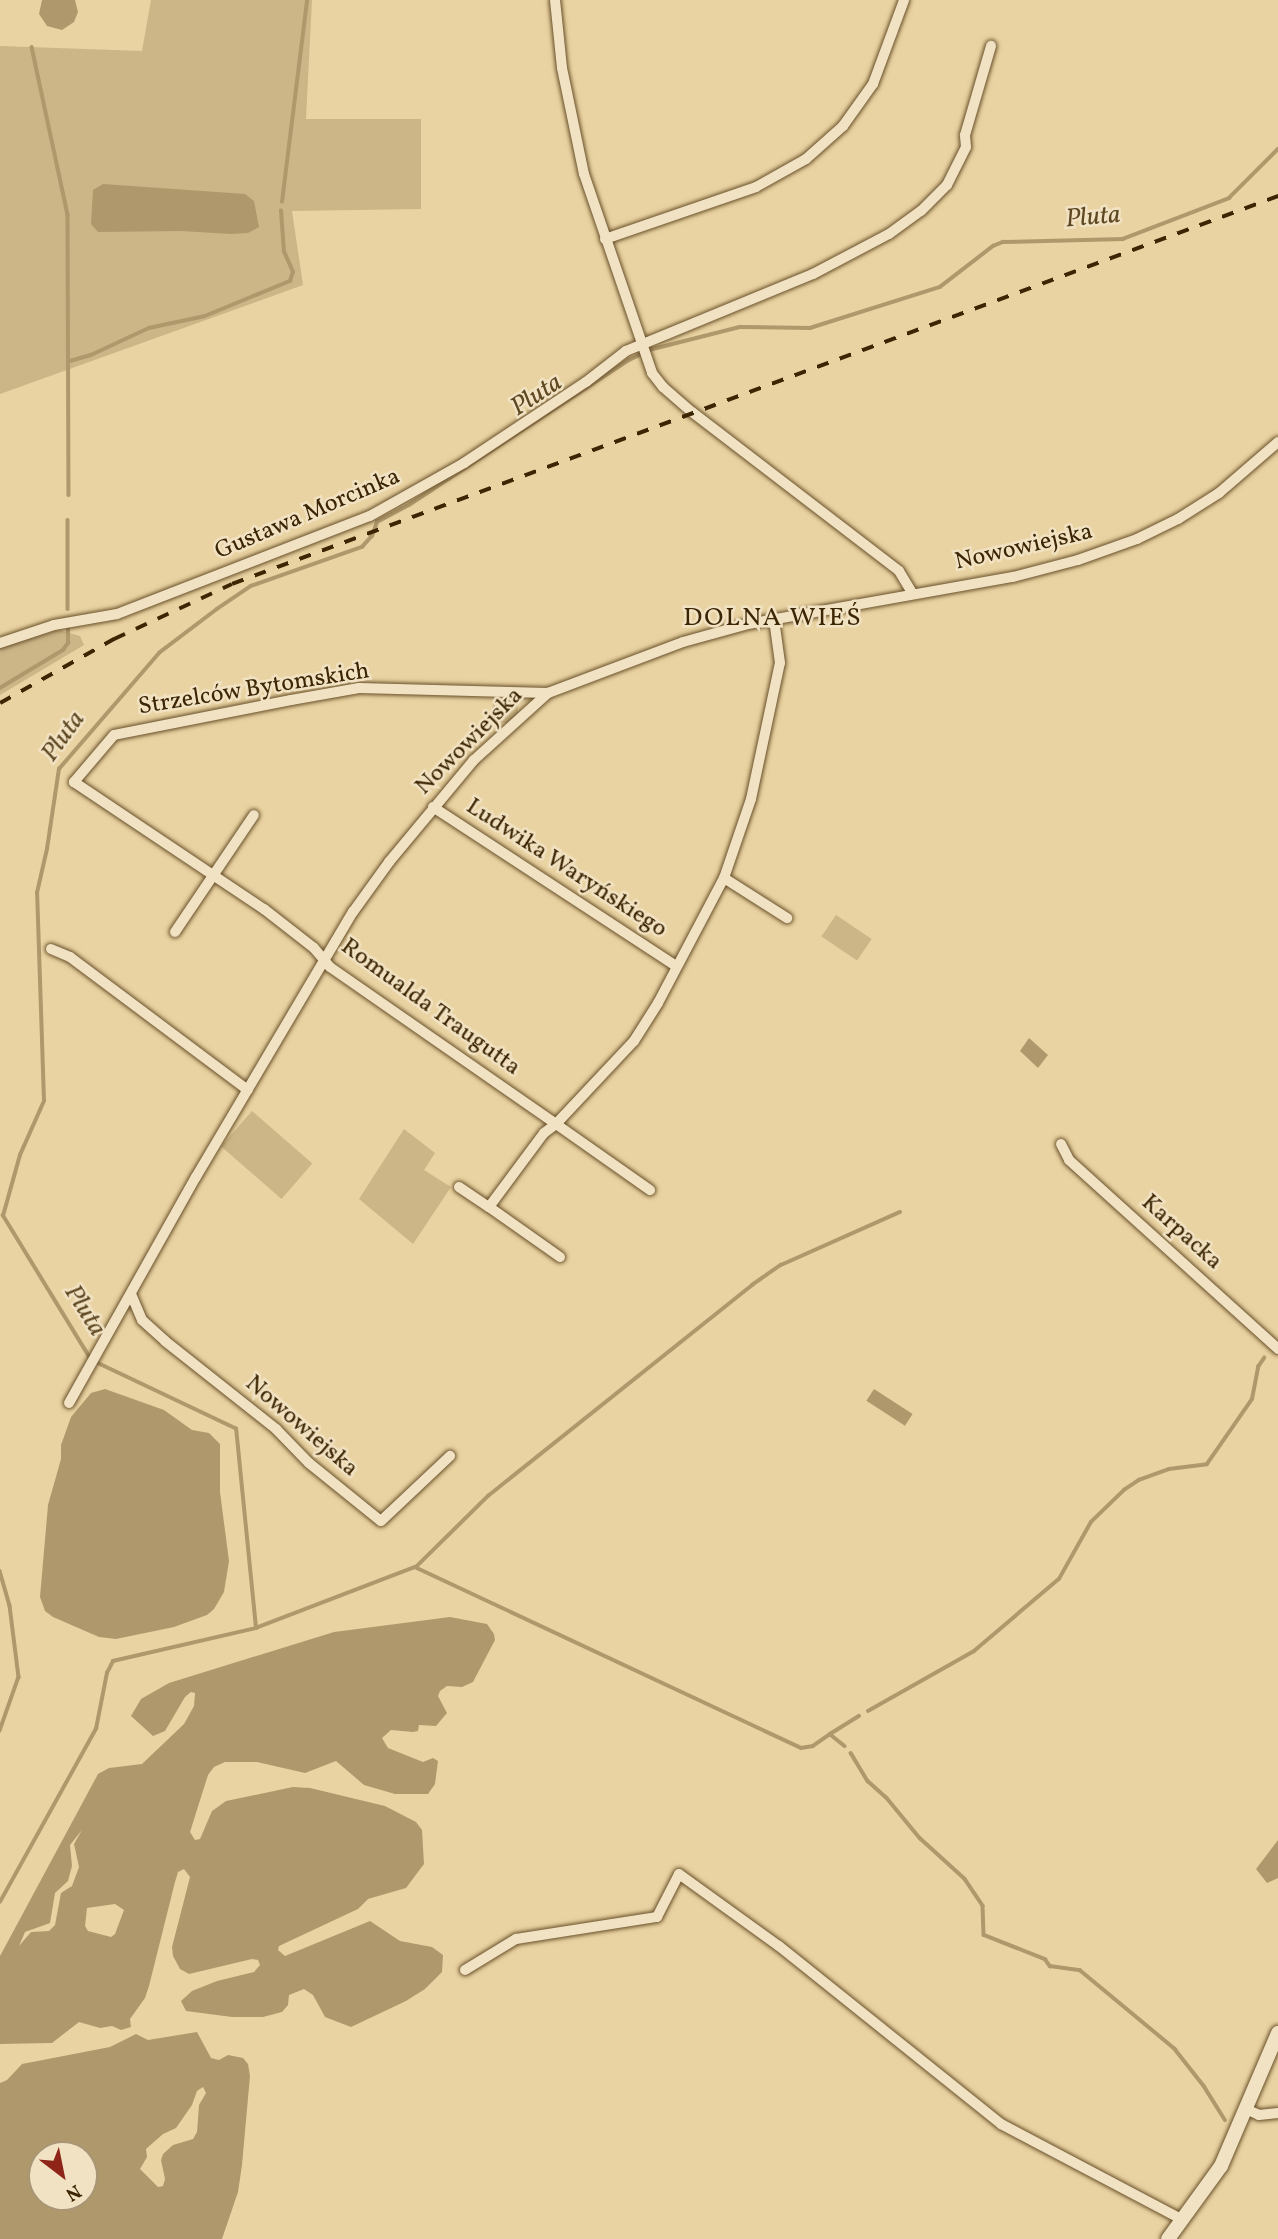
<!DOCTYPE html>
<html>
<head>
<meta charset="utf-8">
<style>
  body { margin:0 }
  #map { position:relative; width:1278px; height:2239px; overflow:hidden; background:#ead3a2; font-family:Vollkorn,serif }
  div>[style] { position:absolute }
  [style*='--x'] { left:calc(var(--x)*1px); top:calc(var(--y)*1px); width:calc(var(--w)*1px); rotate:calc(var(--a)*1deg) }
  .green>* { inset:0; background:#ccb587; transform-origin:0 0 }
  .round { border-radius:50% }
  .water>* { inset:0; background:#af986c; transform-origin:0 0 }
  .stream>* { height:3.5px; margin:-1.75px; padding:0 1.75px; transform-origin:1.75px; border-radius:1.75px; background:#af986c }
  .roads { filter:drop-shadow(0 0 2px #68502a) drop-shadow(0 0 2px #68502a) }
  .minor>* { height:10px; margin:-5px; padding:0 5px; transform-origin:5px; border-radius:5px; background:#f1e2c3 }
  .tertiary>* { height:14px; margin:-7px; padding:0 7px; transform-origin:7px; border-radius:7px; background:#f1e2c3 }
  .rail>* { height:3.5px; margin-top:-1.75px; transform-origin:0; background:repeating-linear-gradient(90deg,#3c2502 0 12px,transparent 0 24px) }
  span { translate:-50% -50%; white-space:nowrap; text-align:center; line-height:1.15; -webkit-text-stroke:5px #f1e2c3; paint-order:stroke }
  .street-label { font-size:24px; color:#3c2502 }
  .water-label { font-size:26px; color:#5e4822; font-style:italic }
  .neighbourhood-label { font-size:26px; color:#3c2502; letter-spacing:2px }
  .north { position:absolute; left:28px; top:2141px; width:70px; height:70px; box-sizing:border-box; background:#f1e2c3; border:2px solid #a99676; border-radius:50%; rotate:148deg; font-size:19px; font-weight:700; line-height:28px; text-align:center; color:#3c2502 }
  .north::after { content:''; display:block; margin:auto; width:24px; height:32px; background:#8f2418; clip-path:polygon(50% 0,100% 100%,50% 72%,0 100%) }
</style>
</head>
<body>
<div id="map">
  <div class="green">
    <div style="clip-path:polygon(151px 0,312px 0,306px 119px,421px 119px,421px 209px,292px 211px,303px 285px,0 394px,0 46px,142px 51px)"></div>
    <div style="clip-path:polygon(59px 630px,80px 636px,84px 645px,0 695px,0 648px)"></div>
    <div class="round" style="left:492px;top:697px;width:26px;height:26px"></div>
    <div style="left:836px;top:915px;width:43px;height:26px;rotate:34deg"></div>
    <div style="left:252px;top:1111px;width:80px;height:47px;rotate:41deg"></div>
    <div style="clip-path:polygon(404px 1129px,435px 1153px,424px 1170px,451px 1187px,413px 1244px,359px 1199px)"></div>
  </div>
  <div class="water">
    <div style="clip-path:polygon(42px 0,75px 0,78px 12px,74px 22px,62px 30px,47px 26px,39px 14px)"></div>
    <div style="clip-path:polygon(103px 184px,245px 194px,254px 201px,259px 227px,248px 233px,231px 234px,181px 231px,98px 232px,91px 224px,93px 190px)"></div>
    <div style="clip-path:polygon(1029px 1038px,1048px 1055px,1038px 1068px,1020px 1051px)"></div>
    <div style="clip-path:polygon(105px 1389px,164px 1410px,192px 1430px,209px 1433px,220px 1444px,220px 1492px,229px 1561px,224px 1592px,214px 1609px,207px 1615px,174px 1627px,116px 1639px,99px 1637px,53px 1617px,45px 1611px,40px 1597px,48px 1505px,61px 1459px,61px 1445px,71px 1417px,91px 1393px)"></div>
    <div style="left:874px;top:1389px;width:46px;height:14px;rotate:33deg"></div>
    <div style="clip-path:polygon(evenodd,450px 1617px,487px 1624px,494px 1634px,495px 1640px,473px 1682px,462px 1687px,447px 1686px,440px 1691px,438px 1696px,447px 1713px,436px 1726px,419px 1725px,418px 1731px,413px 1732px,391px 1730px,382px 1738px,388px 1748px,423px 1762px,433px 1758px,438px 1761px,435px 1784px,428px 1794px,395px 1794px,364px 1785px,336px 1761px,305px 1773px,257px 1762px,225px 1762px,214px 1767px,208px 1775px,190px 1832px,195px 1840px,200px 1839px,212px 1811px,226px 1801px,293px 1787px,310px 1788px,385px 1806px,416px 1822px,422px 1830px,424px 1864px,406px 1888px,368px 1899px,358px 1909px,279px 1946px,278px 1950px,285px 1956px,370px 1921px,400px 1941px,432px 1947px,443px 1955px,442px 1972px,425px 1989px,406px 2001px,351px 2027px,325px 2017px,313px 1995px,304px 1989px,289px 1995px,288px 2005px,282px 2012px,263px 2017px,232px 2017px,186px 2011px,181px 2001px,192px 1991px,217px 1981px,254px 1972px,260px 1965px,258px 1960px,252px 1959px,189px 1974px,180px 1969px,173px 1956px,172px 1947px,190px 1877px,184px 1869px,178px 1872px,175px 1882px,149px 1986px,145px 1998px,130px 2019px,131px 2027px,121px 2030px,112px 2026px,100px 2028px,79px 2022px,52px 2043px,0 2044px,0 1956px,98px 1774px,109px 1768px,142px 1764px,184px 1724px,194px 1706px,195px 1693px,191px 1692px,185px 1697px,165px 1731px,153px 1736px,131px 1716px,141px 1699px,169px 1683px,334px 1632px,450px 1617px,82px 1830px,74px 1844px,79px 1867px,72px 1886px,61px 1893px,55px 1925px,49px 1931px,31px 1932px,19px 1946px,25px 1932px,50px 1923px,55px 1893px,68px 1881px,72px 1866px,70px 1845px,82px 1830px,450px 1617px,115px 1904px,124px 1910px,115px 1934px,111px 1937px,88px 1931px,85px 1926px,87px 1908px,115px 1904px)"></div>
    <div style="clip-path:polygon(1278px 1840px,1278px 1878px,1267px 1883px,1256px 1869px)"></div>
    <div style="clip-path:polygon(evenodd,197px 2032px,211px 2058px,219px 2060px,228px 2055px,243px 2058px,248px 2064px,250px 2076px,242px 2165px,238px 2192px,222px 2239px,0 2239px,0 2083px,7px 2080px,22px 2064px,110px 2047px,136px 2034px,148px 2040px,197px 2032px,203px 2087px,206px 2093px,199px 2105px,197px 2132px,193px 2139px,173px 2145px,163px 2154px,161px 2160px,165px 2179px,163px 2186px,158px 2187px,140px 2169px,147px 2157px,146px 2149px,163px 2134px,176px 2128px,192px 2105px,197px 2091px,203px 2087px,197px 2032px,42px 2155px,84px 2155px,84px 2197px,42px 2197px,42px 2155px)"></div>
  </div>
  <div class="stream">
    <div style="--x:32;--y:47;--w:172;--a:77.9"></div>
    <div style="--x:68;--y:215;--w:280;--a:89.8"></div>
    <div style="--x:282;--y:202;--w:204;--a:-82.9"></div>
    <div style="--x:70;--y:361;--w:22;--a:-16"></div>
    <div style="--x:91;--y:355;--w:64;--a:-25"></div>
    <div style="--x:149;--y:328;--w:57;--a:-12.1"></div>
    <div style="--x:205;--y:316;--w:92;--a:-22.4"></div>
    <div style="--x:290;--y:281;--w:9;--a:-72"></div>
    <div style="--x:293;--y:272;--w:22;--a:-114"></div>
    <div style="--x:284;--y:252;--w:41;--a:-94.2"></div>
    <div style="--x:68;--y:520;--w:89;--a:90"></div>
    <div style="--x:0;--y:688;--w:74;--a:-31.1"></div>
    <div style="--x:63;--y:650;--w:9;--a:-54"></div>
    <div style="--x:68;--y:643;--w:14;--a:-90"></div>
    <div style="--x:417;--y:1566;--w:100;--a:-44.6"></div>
    <div style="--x:488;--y:1496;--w:338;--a:-38.6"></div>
    <div style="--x:752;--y:1285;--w:35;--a:-35"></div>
    <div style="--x:781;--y:1265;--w:130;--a:-24"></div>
    <div style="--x:0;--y:1571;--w:36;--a:74"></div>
    <div style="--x:10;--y:1606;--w:72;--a:82.8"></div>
    <div style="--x:19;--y:1677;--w:57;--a:109.4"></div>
    <div style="--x:256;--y:1628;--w:170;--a:-21"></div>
    <div style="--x:415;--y:1567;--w:426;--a:25.1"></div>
    <div style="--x:801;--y:1748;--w:12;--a:-9"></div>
    <div style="--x:813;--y:1746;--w:21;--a:-35"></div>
    <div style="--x:830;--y:1734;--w:19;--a:39"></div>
    <div style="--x:868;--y:1711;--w:122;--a:-29.5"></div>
    <div style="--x:974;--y:1651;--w:111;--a:-40.3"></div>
    <div style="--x:1059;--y:1579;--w:65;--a:-60.7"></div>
    <div style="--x:1091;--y:1522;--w:46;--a:-44.1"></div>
    <div style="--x:1124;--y:1490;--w:18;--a:-34"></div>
    <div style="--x:1139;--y:1480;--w:32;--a:-20"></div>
    <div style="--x:1169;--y:1469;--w:38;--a:-7"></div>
    <div style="--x:1207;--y:1464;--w:79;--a:-55.3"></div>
    <div style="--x:1252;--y:1399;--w:33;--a:-79"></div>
    <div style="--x:1258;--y:1367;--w:11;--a:-56"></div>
    <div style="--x:830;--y:1734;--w:34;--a:-32"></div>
    <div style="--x:851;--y:1753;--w:33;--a:59"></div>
    <div style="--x:868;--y:1781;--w:25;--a:42"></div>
    <div style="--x:887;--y:1798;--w:52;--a:50.5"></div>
    <div style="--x:920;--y:1838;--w:61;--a:42.3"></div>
    <div style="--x:965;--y:1879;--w:32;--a:56"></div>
    <div style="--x:983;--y:1906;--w:29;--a:88"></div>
    <div style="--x:984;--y:1935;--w:66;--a:21.5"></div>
    <div style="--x:1045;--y:1959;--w:9;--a:54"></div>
    <div style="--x:1050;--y:1966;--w:30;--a:8"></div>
    <div style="--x:1080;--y:1970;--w:124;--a:39.7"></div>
    <div style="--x:1175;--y:2049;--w:47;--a:51.9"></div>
    <div style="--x:1204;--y:2086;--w:40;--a:58"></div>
    <div style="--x:0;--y:1902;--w:198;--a:-61"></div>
    <div style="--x:96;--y:1729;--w:57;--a:-78.9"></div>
    <div style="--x:107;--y:1673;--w:13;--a:-63"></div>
    <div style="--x:113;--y:1661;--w:147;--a:-13"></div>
    <div style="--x:256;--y:1628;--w:200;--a:-95.7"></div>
    <div style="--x:236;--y:1429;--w:161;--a:-154.6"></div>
    <div style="--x:91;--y:1360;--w:169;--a:-121.4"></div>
    <div style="--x:3;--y:1216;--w:63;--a:-74.4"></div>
    <div style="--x:20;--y:1155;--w:59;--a:-66"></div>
    <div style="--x:44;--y:1101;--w:208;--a:-91.9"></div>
    <div style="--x:37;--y:893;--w:45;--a:-77.2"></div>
    <div style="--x:47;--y:849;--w:81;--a:-81.5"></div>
    <div style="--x:59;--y:769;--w:153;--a:-49.2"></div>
    <div style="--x:159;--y:653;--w:73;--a:-37.2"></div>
    <div style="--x:217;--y:609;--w:41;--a:-34.1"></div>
    <div style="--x:251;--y:586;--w:118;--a:-19.4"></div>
    <div style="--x:362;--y:547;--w:15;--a:-48"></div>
    <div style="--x:372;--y:536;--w:15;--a:-70"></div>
    <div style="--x:377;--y:522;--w:36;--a:-28"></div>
    <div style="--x:409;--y:505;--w:263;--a:-33.4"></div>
    <div style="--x:629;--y:360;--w:26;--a:-25"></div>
    <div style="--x:653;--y:349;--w:90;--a:-14.2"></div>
    <div style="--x:740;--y:327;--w:70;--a:0.8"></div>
    <div style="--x:810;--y:328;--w:136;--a:-17.5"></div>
    <div style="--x:940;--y:287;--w:67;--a:-37.7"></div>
    <div style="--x:993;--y:246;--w:11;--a:-22"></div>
    <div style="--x:1003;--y:242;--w:120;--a:-1.4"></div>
    <div style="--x:1123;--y:239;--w:114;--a:-21.1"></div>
    <div style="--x:1229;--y:198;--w:69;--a:-45"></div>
  </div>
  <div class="roads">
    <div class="minor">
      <div style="--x:555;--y:0;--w:68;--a:84.1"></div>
      <div style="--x:562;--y:68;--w:108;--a:78.3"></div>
      <div style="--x:584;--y:174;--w:210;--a:71.1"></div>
      <div style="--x:652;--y:373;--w:18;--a:52"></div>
      <div style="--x:663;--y:387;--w:38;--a:41"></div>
      <div style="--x:692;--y:412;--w:261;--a:37.5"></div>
      <div style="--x:899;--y:571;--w:26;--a:59"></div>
      <div style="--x:605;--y:239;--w:160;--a:-19"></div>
      <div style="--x:756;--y:187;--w:57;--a:-29.2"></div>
      <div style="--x:806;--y:159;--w:50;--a:-41.7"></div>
      <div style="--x:843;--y:126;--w:52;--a:-54.5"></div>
      <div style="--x:873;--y:84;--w:90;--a:-69.7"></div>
      <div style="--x:0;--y:643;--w:57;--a:-18.4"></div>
      <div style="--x:54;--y:625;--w:64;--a:-9.9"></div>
      <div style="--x:117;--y:614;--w:271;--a:-21.2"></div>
      <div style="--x:370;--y:516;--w:108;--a:-29.4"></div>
      <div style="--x:464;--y:463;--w:146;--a:-33.6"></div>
      <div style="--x:586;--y:382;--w:51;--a:-37.8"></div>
      <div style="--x:626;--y:351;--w:202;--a:-22.4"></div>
      <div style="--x:813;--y:274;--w:86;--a:-27.8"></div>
      <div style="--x:889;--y:234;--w:39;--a:-36"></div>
      <div style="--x:921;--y:211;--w:37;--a:-45"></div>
      <div style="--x:947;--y:185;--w:42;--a:-63.4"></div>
      <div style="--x:966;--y:147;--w:12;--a:-95"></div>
      <div style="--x:965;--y:135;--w:93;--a:-73.7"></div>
      <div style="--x:548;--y:693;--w:189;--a:-178.5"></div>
      <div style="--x:359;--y:688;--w:69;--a:170"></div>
      <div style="--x:291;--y:700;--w:180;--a:168.8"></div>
      <div style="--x:114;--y:735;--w:62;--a:130.4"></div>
      <div style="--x:74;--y:782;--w:229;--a:33.8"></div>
      <div style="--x:264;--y:909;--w:63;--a:38"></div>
      <div style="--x:314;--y:948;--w:25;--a:50"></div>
      <div style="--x:330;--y:967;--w:275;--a:34.8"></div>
      <div style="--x:556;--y:1124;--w:114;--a:-46.8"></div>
      <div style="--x:634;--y:1041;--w:45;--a:-57.7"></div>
      <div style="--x:658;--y:1003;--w:141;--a:-62.2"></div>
      <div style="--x:724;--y:878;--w:83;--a:-71.1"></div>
      <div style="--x:751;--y:799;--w:139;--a:-78"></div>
      <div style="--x:780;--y:663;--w:44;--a:-97.8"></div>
      <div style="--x:433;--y:807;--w:290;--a:33.2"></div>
      <div style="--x:724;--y:878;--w:75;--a:32.4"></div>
      <div style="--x:175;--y:932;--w:141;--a:-56"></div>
      <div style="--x:51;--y:949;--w:21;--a:23"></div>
      <div style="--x:70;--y:957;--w:222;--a:36.8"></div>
      <div style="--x:1061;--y:1144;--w:18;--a:63"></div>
      <div style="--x:1069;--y:1160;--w:282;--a:42.1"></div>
      <div style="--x:459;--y:1187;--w:36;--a:34"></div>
      <div style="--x:560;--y:1257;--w:87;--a:-144.8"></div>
      <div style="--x:489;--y:1207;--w:92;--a:-53.4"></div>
      <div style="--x:544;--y:1133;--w:15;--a:-37"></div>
      <div style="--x:556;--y:1124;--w:115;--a:35.1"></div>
      <div style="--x:131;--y:1294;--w:28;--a:67"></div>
      <div style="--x:142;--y:1320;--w:31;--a:42"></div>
      <div style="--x:165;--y:1341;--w:142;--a:38.4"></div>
      <div style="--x:276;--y:1429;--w:47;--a:45.9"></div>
      <div style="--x:309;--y:1463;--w:92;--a:38.9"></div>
      <div style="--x:381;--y:1521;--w:95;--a:-43.3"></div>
      <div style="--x:69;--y:1403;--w:259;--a:-60.7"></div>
      <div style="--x:196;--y:1177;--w:308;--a:-59.4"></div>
      <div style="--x:353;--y:912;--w:62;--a:-54.2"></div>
      <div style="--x:389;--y:862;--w:133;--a:-50.2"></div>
      <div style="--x:474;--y:760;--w:100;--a:-42.2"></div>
      <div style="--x:548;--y:693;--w:144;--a:-20.7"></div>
      <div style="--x:683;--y:642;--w:67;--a:-15.5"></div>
      <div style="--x:748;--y:624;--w:269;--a:-10.1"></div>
      <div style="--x:1013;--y:577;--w:67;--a:-14.7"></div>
      <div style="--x:1078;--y:560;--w:63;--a:-19.6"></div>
      <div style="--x:1137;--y:539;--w:46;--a:-26"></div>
      <div style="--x:1178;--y:519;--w:49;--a:-32.4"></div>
      <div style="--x:1219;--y:493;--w:78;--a:-40.8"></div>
      <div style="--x:465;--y:1970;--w:60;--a:-31.3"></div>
      <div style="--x:516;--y:1939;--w:143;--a:-8.9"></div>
      <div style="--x:657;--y:1917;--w:48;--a:-62.9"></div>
      <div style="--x:679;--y:1874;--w:123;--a:35.8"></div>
      <div style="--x:779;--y:1946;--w:285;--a:38.7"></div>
      <div style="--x:1001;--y:2124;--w:206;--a:27.8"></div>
      <div style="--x:1248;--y:2110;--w:12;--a:24"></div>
      <div style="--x:1259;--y:2115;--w:19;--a:-6"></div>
    </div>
    <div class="tertiary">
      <div style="--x:1168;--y:2239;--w:90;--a:-54"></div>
      <div style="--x:1221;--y:2166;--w:145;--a:-66.8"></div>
    </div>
  </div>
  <div class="rail">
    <div style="--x:0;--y:703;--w:131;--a:-29.3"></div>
    <div style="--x:114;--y:639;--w:130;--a:-25"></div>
    <div style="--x:232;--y:584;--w:1116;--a:-20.35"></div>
  </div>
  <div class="street-label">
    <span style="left:308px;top:515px;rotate:-23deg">Gustawa Morcinka</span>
    <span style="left:1024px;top:548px;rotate:-13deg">Nowowiejska</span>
    <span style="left:254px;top:690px;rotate:-9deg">Strzelców Bytomskich</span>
    <span style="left:470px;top:742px;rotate:-45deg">Nowowiejska</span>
    <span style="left:566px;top:869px;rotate:33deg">Ludwika Waryńskiego</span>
    <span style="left:430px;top:1008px;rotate:36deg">Romualda Traugutta</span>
    <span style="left:1181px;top:1233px;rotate:42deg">Karpacka</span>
    <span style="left:301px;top:1427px;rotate:41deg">Nowowiejska</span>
  </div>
  <div class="water-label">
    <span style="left:1093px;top:218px;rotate:-5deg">Pluta</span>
    <span style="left:537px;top:396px;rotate:-33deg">Pluta</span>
    <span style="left:64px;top:737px;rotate:-54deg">Pluta</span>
    <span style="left:84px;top:1311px;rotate:58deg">Pluta</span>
  </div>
  <div class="neighbourhood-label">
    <span style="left:773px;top:619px">DOLNA WIEŚ</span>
  </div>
  <div class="north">N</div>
</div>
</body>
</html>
